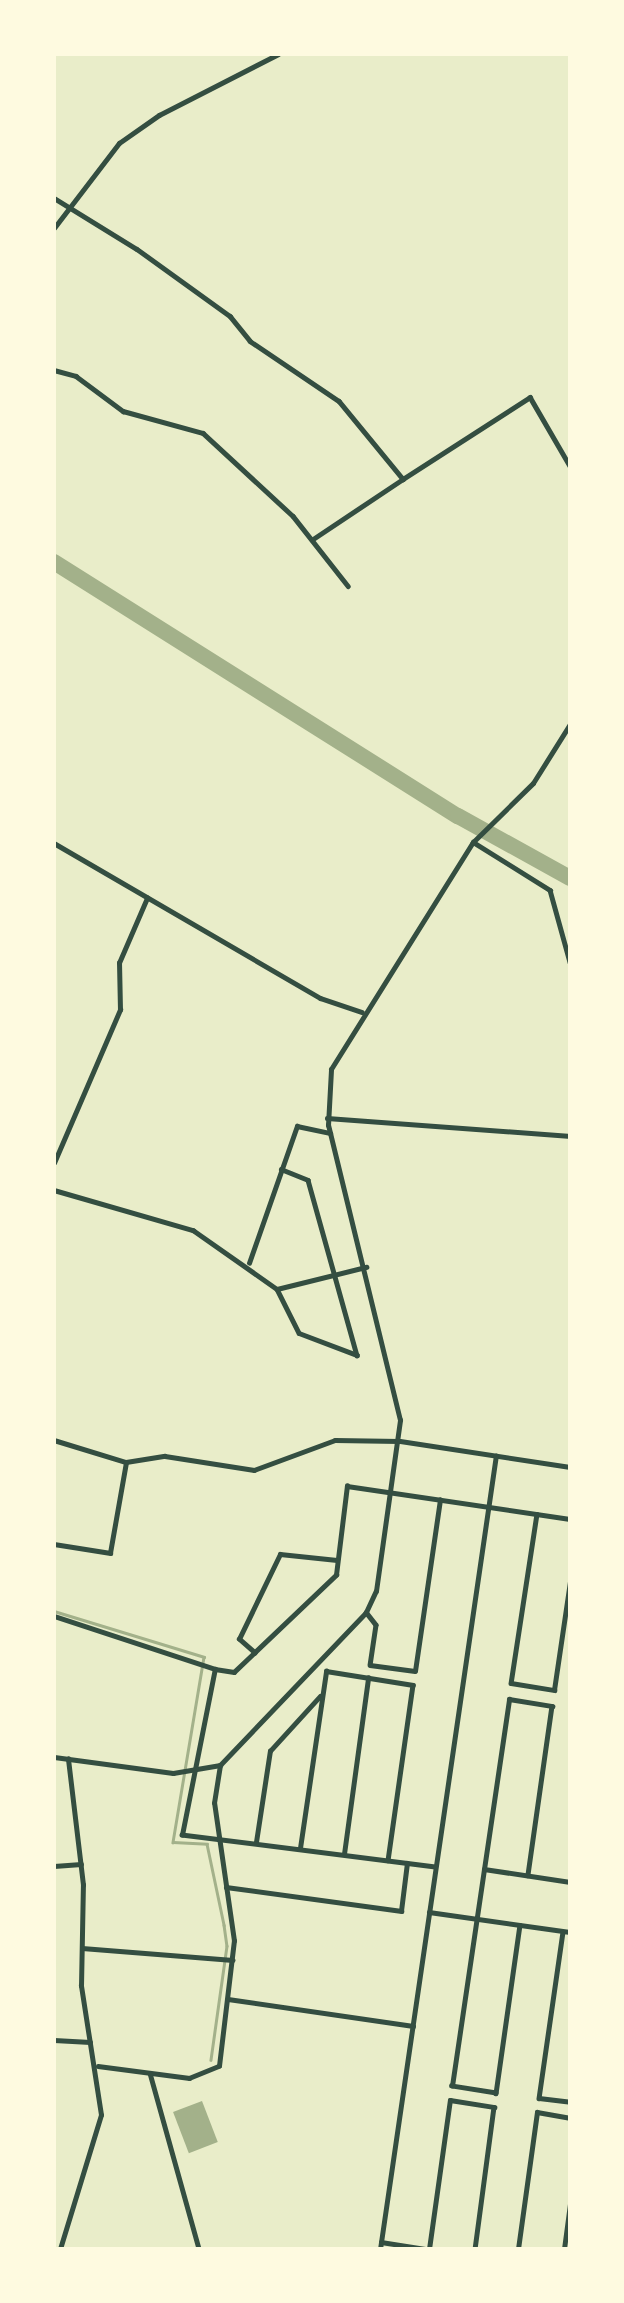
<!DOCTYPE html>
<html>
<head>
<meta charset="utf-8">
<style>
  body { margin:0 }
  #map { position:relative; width:624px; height:2303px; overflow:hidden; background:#e9edc9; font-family:"Crimson Pro",serif }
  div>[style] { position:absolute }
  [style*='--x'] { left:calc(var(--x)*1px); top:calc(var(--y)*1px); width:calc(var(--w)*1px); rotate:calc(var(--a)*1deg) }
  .water>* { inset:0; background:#a3b18a; transform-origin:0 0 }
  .stream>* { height:2.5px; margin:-1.25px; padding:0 1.25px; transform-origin:1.25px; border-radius:1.25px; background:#a3b18a }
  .river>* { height:16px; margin:-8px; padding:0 8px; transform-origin:8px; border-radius:8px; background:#a3b18a }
  .minor>* { height:4.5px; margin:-2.25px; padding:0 2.25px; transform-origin:2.25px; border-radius:2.25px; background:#344e41 }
  .tertiary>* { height:5px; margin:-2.5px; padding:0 2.5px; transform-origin:2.5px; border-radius:2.5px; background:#344e41 }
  span { translate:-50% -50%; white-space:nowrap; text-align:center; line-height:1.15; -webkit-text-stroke:5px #fefae0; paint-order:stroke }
  .frame { position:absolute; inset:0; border:56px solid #fefae0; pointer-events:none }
</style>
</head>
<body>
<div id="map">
  <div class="water">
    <div style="left:202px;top:2101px;width:44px;height:31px;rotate:69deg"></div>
  </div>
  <div class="stream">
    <div style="--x:54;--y:1611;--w:157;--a:17"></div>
    <div style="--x:204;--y:1657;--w:188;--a:99.5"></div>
    <div style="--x:173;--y:1842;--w:34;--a:3"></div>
    <div style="--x:207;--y:1844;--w:83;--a:78.1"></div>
    <div style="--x:224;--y:1925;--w:21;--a:82"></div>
    <div style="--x:227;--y:1946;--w:115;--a:98"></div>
  </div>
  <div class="river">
    <div style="--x:54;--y:562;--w:477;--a:32.2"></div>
    <div style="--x:458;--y:816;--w:128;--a:29"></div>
  </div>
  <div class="minor">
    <div style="--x:54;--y:198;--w:97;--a:31.6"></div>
    <div style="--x:137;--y:249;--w:115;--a:35.8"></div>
    <div style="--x:230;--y:316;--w:32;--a:51"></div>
    <div style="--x:250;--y:341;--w:107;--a:34"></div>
    <div style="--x:339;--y:401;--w:101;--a:50.6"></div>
    <div style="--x:403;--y:479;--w:151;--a:-32.8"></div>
    <div style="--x:530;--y:397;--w:80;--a:59.9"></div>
    <div style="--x:54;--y:370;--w:23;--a:15"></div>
    <div style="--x:76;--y:376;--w:59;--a:36.7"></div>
    <div style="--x:123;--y:411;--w:83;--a:15.4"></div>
    <div style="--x:203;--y:433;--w:122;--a:42.7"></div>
    <div style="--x:293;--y:516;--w:89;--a:51.8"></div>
    <div style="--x:313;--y:539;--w:108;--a:-33.7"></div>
    <div style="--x:473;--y:842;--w:91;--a:31.9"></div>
    <div style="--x:550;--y:890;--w:75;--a:74.5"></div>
    <div style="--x:54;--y:843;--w:308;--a:30.2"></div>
    <div style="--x:320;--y:998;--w:44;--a:18.4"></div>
    <div style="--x:327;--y:1118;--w:244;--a:4.2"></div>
    <div style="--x:54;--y:1163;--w:167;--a:-66.7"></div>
    <div style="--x:120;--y:1010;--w:47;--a:-91.2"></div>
    <div style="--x:119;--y:963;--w:71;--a:-66.7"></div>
    <div style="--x:281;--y:1169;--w:29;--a:22"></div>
    <div style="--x:308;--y:1180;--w:182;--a:74.4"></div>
    <div style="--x:54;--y:1190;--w:145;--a:16.1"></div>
    <div style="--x:193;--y:1230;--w:103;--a:35.1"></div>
    <div style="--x:277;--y:1289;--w:49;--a:63.4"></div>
    <div style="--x:299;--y:1333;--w:62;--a:20.8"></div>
    <div style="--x:249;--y:1263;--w:145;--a:-70.7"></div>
    <div style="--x:297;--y:1126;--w:34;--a:12"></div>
    <div style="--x:277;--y:1289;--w:92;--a:-13.9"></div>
    <div style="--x:54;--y:1440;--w:75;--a:17"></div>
    <div style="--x:126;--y:1462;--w:39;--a:-9"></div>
    <div style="--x:165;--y:1456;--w:90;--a:8.9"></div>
    <div style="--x:254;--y:1470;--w:86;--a:-20.3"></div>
    <div style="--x:335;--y:1440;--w:64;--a:0.9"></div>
    <div style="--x:537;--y:1514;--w:171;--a:98.7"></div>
    <div style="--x:511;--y:1683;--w:44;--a:9.2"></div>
    <div style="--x:554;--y:1690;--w:109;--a:-81.6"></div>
    <div style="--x:54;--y:1544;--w:57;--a:9.1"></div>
    <div style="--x:110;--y:1553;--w:92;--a:-80"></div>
    <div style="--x:366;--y:1612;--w:16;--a:52"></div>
    <div style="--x:376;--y:1625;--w:40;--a:98.5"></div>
    <div style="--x:370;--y:1665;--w:45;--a:7.6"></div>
    <div style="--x:415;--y:1671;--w:173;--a:-81.7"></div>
    <div style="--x:54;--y:1616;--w:169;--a:18.2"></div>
    <div style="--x:255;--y:1653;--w:21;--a:-139"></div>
    <div style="--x:239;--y:1639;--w:94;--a:-64.2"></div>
    <div style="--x:280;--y:1554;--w:57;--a:6"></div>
    <div style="--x:256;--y:1842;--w:92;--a:-81.3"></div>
    <div style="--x:270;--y:1751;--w:74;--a:-47.7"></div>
    <div style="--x:300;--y:1848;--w:179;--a:-81.6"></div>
    <div style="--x:326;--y:1671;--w:88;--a:9.1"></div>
    <div style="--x:413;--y:1685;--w:177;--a:98.1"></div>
    <div style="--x:344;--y:1854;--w:178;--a:-82.2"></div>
    <div style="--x:54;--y:1866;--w:27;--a:-4"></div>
    <div style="--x:435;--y:1867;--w:255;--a:-172.8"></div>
    <div style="--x:182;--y:1835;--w:169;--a:-78.8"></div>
    <div style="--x:215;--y:1669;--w:19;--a:9"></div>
    <div style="--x:234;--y:1672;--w:141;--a:-43.6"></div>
    <div style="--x:336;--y:1575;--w:90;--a:-83"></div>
    <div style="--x:347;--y:1486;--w:225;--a:8.4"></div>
    <div style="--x:484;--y:1869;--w:87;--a:8.6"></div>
    <div style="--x:226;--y:1887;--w:177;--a:7.8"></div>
    <div style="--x:401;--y:1911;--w:48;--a:-82.9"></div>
    <div style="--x:429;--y:1912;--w:142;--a:8.1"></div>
    <div style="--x:520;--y:1925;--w:170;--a:98.1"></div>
    <div style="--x:496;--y:2093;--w:45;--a:-171"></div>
    <div style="--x:452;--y:2086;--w:391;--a:-81.6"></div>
    <div style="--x:509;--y:1699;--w:44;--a:9.2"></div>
    <div style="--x:552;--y:1706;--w:171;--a:98.1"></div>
    <div style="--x:563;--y:1932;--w:168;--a:98.2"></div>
    <div style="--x:539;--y:2098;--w:31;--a:7"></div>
    <div style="--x:82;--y:1948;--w:151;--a:4.5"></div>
    <div style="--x:228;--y:1999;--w:187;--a:8.3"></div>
    <div style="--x:54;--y:2040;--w:36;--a:3"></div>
    <div style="--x:98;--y:2066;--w:92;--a:7.5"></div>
    <div style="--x:189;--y:2078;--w:32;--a:-22"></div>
    <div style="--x:219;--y:2066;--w:126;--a:-83.2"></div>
    <div style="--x:234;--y:1941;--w:139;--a:-98.2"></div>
    <div style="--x:214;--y:1803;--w:38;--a:-81"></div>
    <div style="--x:150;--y:2073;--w:183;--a:74.4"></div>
    <div style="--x:381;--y:2242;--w:46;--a:8.8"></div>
    <div style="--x:60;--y:2249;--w:140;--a:-73"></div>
    <div style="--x:101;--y:2115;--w:131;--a:-98.8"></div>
    <div style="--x:81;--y:1986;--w:101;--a:-88.9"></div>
    <div style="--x:83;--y:1885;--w:127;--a:-96.8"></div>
    <div style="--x:429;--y:2249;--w:150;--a:-82"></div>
    <div style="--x:450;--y:2100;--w:45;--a:9"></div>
    <div style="--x:494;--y:2107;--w:143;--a:97.6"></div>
    <div style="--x:518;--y:2249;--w:138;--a:-82.1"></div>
    <div style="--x:537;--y:2112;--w:34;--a:10"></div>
    <div style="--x:564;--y:2249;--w:45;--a:-82.4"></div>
  </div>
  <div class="tertiary">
    <div style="--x:54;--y:228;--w:107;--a:-52.6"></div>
    <div style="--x:119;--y:143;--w:49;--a:-35"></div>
    <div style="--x:159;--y:115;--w:134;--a:-27.1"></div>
    <div style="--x:400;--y:1441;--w:172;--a:8.7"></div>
    <div style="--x:54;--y:1757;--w:120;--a:7.7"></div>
    <div style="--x:173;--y:1773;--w:48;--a:-9.7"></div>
    <div style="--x:220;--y:1765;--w:211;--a:-46.3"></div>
    <div style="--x:366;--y:1612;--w:23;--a:-65"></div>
    <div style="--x:376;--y:1591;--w:173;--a:-82"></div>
    <div style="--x:400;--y:1420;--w:304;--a:-103.7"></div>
    <div style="--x:328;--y:1125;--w:56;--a:-86.9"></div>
    <div style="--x:331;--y:1069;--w:268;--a:-58"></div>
    <div style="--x:473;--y:842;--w:84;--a:-44.5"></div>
    <div style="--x:533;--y:783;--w:70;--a:-57.9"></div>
    <div style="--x:380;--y:2249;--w:802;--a:-81.69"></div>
  </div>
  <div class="frame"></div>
</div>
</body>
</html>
